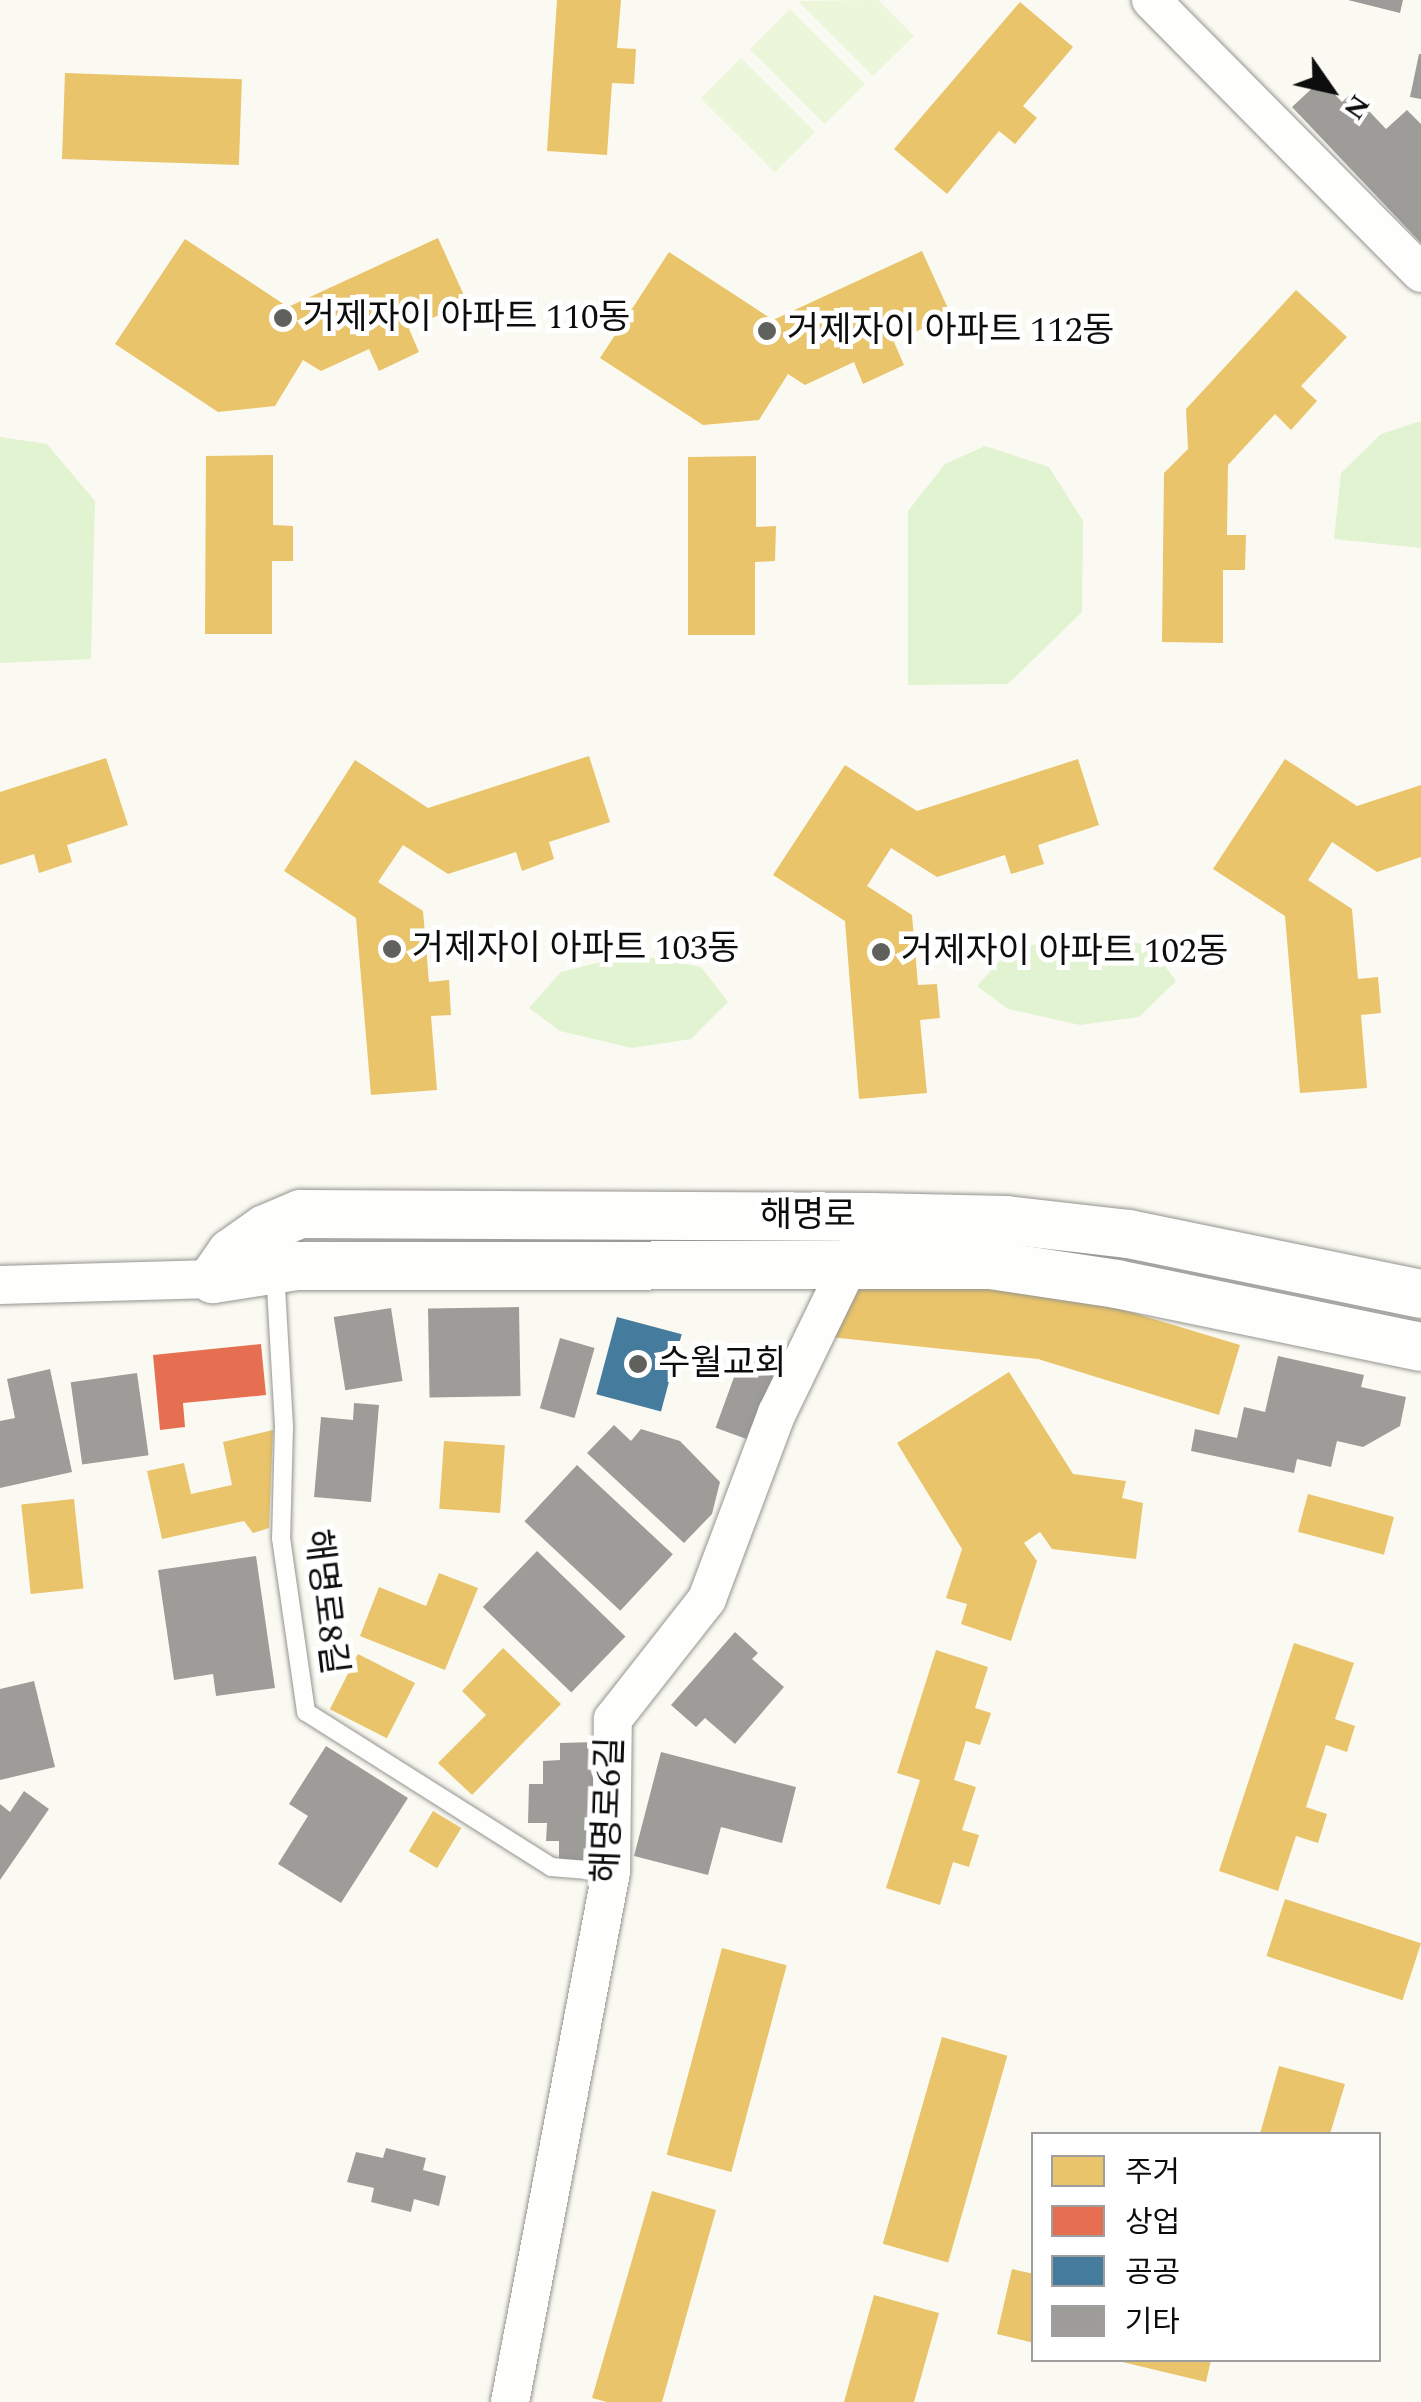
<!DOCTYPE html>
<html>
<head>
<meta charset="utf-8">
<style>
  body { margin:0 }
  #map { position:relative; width:1421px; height:2402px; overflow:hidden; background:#fbfaf2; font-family:Spectral,"Noto Sans KR",serif }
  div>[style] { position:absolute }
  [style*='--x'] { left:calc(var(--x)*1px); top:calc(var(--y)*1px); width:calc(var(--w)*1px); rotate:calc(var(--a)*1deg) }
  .green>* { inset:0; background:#e1f3d0 }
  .pitch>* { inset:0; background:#ecf6da; transform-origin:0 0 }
  .homes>* { inset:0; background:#e9c46a; transform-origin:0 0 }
  .shops>* { inset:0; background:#e76f51 }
  .public>* { inset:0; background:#457b9d; transform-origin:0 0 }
  .building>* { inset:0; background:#9e9c98; transform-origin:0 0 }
  .roads { filter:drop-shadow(0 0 2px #949490) drop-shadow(0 0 2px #949490) }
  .service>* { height:18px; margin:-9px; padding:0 9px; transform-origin:9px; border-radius:9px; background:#fefefd }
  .minor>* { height:38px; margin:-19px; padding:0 19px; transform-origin:19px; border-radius:19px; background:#fefefd }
  .tertiary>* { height:48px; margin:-24px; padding:0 24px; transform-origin:24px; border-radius:24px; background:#fefefd }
  .dots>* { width:28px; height:28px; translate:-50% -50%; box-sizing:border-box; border:5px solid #fff; border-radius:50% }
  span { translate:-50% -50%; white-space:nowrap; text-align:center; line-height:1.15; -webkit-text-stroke:10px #fff; paint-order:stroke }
  .poi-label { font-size:35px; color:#0d0d0d }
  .left { translate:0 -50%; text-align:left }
  .street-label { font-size:35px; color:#0d0d0d }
  .legend { position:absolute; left:1031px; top:2132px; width:350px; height:230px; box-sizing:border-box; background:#fff; border:2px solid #9e9e9e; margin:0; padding:12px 18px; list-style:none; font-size:30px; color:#0d0d0d }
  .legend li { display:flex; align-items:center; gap:20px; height:50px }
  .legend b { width:50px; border:2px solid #9e9e9e }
  .north { position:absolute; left:1281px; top:40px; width:100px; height:100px; -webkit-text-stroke:8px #fff; paint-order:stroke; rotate:124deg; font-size:28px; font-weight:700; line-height:40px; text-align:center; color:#0d0d0d }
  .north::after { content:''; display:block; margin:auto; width:35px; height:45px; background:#0d0d0d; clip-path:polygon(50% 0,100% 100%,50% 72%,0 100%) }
</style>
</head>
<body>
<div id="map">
  <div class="green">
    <div style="clip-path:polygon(1421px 421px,1421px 548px,1334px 539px,1341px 473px,1381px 434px)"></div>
    <div style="clip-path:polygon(0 437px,47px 444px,95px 501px,91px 659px,0 663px)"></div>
    <div style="clip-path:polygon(985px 446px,1049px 467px,1083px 521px,1082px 612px,1008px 684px,908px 685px,908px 511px,945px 464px)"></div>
    <div style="clip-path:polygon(1080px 933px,1149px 945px,1176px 981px,1139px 1017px,1080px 1025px,1008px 1009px,977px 986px,1009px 951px)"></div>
    <div style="clip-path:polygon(632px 954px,701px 967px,728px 1002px,691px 1039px,632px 1048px,560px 1031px,529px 1008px,561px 972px)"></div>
  </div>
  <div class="pitch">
    <div style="clip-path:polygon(878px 0,914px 36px,873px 76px,798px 1px)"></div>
    <div style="left:790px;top:9px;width:106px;height:57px;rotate:45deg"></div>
    <div style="left:741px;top:58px;width:105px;height:57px;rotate:45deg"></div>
  </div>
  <div class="homes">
    <div style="clip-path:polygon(557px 0,621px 0,617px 48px,636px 49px,634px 84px,612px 83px,607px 155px,547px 151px)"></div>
    <div style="clip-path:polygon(1020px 2px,1073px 47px,1023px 106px,1037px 118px,1015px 144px,999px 131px,947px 194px,894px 149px)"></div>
    <div style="left:65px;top:73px;width:177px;height:86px;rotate:2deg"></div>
    <div style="clip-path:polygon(438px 238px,467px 302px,409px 329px,419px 352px,379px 371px,369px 349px,321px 371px,303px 360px,275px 406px,218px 412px,115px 344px,185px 239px,288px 307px)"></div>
    <div style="clip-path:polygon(922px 251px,951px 315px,894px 342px,904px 365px,863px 384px,854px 362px,805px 385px,788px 374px,759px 420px,703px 425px,600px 358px,669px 252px,773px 320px)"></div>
    <div style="clip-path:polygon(1296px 290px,1347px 337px,1301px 386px,1317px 401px,1291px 430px,1275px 414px,1228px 465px,1227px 535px,1246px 535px,1245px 570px,1223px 570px,1223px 643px,1162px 642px,1164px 473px,1188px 449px,1186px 409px)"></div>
    <div style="clip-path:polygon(273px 455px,273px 525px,293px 526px,293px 561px,272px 561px,272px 634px,205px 634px,206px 456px)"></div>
    <div style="clip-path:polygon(756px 456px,756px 527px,776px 526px,775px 561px,755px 562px,755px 635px,688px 635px,688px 457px)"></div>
    <div style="clip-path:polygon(589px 756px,610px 822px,549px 842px,554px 859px,522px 871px,516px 852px,448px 874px,403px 845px,378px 882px,423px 911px,429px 982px,449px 980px,451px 1015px,431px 1016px,437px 1090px,371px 1095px,356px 918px,284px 871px,355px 760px,428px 808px)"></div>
    <div style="clip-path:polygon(106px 758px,128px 825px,67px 845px,72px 862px,39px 873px,34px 854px,0 865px,0 792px)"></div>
    <div style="clip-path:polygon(1078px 759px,1099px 825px,1038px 845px,1044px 864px,1011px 874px,1005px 855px,937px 877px,891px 848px,867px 886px,912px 915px,918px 985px,937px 984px,940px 1018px,920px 1020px,927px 1093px,859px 1099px,845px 921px,773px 875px,845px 765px,917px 811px)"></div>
    <div style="clip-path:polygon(1285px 759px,1357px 806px,1421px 785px,1421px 857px,1377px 872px,1332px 842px,1308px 880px,1352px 909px,1358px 979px,1378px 977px,1381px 1013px,1361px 1015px,1367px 1088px,1300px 1093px,1285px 916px,1213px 869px)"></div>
    <div style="clip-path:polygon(849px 1273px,1057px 1290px,1240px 1345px,1219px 1415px,1038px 1359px,830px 1337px)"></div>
    <div style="clip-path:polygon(1009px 1372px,1073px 1474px,1126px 1481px,1122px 1498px,1143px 1503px,1136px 1559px,1052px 1549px,1040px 1532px,1024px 1543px,1037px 1561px,1011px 1641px,961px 1624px,967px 1604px,946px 1598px,962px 1549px,897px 1443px)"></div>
    <div style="clip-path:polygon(273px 1430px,269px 1528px,253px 1533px,244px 1521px,162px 1539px,147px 1471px,184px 1463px,191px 1494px,232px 1485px,223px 1442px)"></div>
    <div style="left:444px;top:1441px;width:61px;height:68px;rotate:4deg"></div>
    <div style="left:1308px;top:1494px;width:89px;height:39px;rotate:15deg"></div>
    <div style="left:74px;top:1499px;width:90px;height:53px;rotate:84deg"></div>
    <div style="clip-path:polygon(439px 1573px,478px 1588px,445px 1670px,360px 1636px,379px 1587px,426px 1606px)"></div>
    <div style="clip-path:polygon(1294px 1643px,1354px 1663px,1335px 1719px,1355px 1726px,1347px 1752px,1326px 1745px,1306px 1807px,1327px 1814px,1318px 1843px,1296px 1836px,1278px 1891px,1219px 1871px)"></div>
    <div style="clip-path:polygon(503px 1648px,561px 1704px,472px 1795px,438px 1763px,486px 1715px,462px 1691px)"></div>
    <div style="clip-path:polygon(936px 1650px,988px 1667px,975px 1708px,991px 1713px,980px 1745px,966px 1741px,954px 1780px,976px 1787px,962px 1830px,979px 1835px,969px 1867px,953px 1862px,940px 1905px,886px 1888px,920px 1780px,897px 1773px)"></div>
    <div style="left:358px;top:1654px;width:64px;height:62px;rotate:27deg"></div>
    <div style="left:433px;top:1811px;width:33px;height:47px;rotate:31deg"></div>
    <div style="left:1285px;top:1899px;width:143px;height:60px;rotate:18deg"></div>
    <div style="left:722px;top:1948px;width:67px;height:214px;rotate:15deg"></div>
    <div style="left:942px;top:2037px;width:68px;height:215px;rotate:16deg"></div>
    <div style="clip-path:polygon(1279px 2066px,1345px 2084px,1330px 2134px,1260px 2134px)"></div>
    <div style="clip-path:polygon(652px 2191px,716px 2210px,662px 2402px,607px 2402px,592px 2398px)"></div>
    <div style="clip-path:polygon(1012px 2269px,1034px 2274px,1034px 2343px,997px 2334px)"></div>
    <div style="clip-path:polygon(874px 2295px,939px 2313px,914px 2402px,844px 2402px)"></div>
    <div style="clip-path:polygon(1114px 2360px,1211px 2360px,1206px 2382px)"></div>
  </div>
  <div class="shops">
    <div style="clip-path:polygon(261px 1344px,266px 1395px,183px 1403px,185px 1427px,160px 1430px,153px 1355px)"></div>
  </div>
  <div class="public">
    <div style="left:617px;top:1317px;width:67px;height:80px;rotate:15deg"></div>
  </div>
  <div class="building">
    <div style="clip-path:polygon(1348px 0,1403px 0,1400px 13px)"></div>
    <div style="clip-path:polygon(1419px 54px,1421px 54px,1421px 99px,1410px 97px)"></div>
    <div style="clip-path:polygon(1321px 80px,1342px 102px,1352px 93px,1386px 129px,1407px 110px,1421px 124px,1421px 243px,1292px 107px)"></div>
    <div style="left:519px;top:1307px;width:89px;height:91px;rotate:89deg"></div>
    <div style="left:391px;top:1308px;width:74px;height:58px;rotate:81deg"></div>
    <div style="left:560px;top:1338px;width:36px;height:73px;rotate:16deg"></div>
    <div style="left:745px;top:1347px;width:38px;height:86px;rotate:20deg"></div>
    <div style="clip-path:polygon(1278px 1356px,1364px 1375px,1361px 1387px,1406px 1397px,1400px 1426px,1363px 1447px,1337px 1441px,1331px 1467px,1297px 1459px,1294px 1473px,1191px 1451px,1195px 1429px,1237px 1438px,1244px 1407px,1265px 1412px)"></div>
    <div style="clip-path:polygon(50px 1369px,72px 1472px,0 1488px,0 1421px,15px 1418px,7px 1379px)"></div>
    <div style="left:137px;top:1373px;width:83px;height:67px;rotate:82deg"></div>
    <div style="clip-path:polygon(354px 1403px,379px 1405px,371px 1502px,314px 1497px,321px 1417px,353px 1420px)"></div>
    <div style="clip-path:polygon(614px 1425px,631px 1441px,641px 1429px,680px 1441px,720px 1482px,712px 1514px,684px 1543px,587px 1453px)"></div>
    <div style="left:577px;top:1465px;width:131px;height:77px;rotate:43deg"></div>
    <div style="left:537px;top:1551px;width:123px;height:78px;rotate:44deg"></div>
    <div style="clip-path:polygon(256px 1556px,275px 1688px,216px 1696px,213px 1674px,174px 1680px,158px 1570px)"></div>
    <div style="clip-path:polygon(735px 1632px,758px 1653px,752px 1659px,784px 1687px,735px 1744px,705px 1718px,696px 1727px,671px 1705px)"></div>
    <div style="clip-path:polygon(34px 1681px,55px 1767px,0 1780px,0 1689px)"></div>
    <div style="clip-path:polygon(596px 1742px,596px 1860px,559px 1861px,559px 1841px,546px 1841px,547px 1823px,528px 1823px,529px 1784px,543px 1784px,543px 1761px,560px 1760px,560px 1743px)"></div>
    <div style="clip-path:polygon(326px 1746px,408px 1798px,341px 1903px,278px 1864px,308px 1816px,289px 1804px)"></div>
    <div style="clip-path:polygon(661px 1752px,796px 1787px,782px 1843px,721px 1827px,708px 1875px,634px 1856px)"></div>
    <div style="clip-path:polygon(24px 1791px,49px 1809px,0 1880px,0 1804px,10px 1812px)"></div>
    <div style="clip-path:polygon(386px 2148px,426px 2158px,423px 2170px,446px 2176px,439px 2206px,414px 2199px,411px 2212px,371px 2202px,374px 2188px,347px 2182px,356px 2152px,383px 2158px)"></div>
  </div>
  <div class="roads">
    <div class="service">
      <div style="--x:275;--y:1270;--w:157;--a:86.7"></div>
      <div style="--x:284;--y:1427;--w:111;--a:91.5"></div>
      <div style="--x:281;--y:1538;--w:176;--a:81.8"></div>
      <div style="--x:306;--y:1712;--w:290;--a:32.3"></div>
      <div style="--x:551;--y:1867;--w:60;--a:4.8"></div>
    </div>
    <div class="minor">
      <div style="--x:1151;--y:0;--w:384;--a:45.3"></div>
      <div style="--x:0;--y:1285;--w:213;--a:-1.6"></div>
      <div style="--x:510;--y:2402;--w:540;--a:-79.21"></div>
      <div style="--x:611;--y:1872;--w:153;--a:-89.3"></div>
      <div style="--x:613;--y:1719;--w:152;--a:-51.9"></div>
      <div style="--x:707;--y:1599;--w:199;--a:-69.4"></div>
      <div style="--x:777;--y:1413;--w:186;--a:-64.1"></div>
    </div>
    <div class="tertiary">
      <div style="--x:213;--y:1279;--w:32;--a:-55"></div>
      <div style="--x:231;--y:1253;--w:42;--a:-35.2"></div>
      <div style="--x:265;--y:1229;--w:39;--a:-23"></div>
      <div style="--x:301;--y:1214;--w:571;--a:0.3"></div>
      <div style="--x:872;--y:1217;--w:134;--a:1.3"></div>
      <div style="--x:1006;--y:1220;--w:124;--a:6.5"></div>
      <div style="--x:1129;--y:1234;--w:298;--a:11.6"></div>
      <div style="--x:213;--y:1279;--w:85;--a:-8.8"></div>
      <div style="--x:297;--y:1266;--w:694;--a:-0.08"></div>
      <div style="--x:991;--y:1265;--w:127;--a:8.6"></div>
      <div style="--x:1117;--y:1284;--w:310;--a:11.7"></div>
    </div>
  </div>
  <div class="dots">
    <div style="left:283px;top:318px;background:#60605d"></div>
    <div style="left:767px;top:331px;background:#60605d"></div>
    <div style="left:392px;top:949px;background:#60605d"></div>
    <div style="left:881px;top:952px;background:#60605d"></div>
    <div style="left:638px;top:1364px;background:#60605d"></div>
  </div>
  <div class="poi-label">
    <span class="left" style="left:303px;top:318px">거제자이 아파트 110동</span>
    <span class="left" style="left:787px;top:331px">거제자이 아파트 112동</span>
    <span class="left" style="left:412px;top:949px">거제자이 아파트 103동</span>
    <span class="left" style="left:901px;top:952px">거제자이 아파트 102동</span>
    <span class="left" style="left:658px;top:1364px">수월교회</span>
  </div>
  <div class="street-label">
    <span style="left:808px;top:1216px">해명로</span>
    <span style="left:325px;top:1602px;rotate:83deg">해명로8길</span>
    <span style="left:609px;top:1810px;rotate:-88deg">해명로6길</span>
  </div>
  <ul class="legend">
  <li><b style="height:28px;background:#e9c46a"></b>주거</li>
  <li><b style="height:28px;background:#e76f51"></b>상업</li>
  <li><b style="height:28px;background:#457b9d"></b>공공</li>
  <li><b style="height:28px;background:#9e9c98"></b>기타</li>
  </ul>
  <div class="north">N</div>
</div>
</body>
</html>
